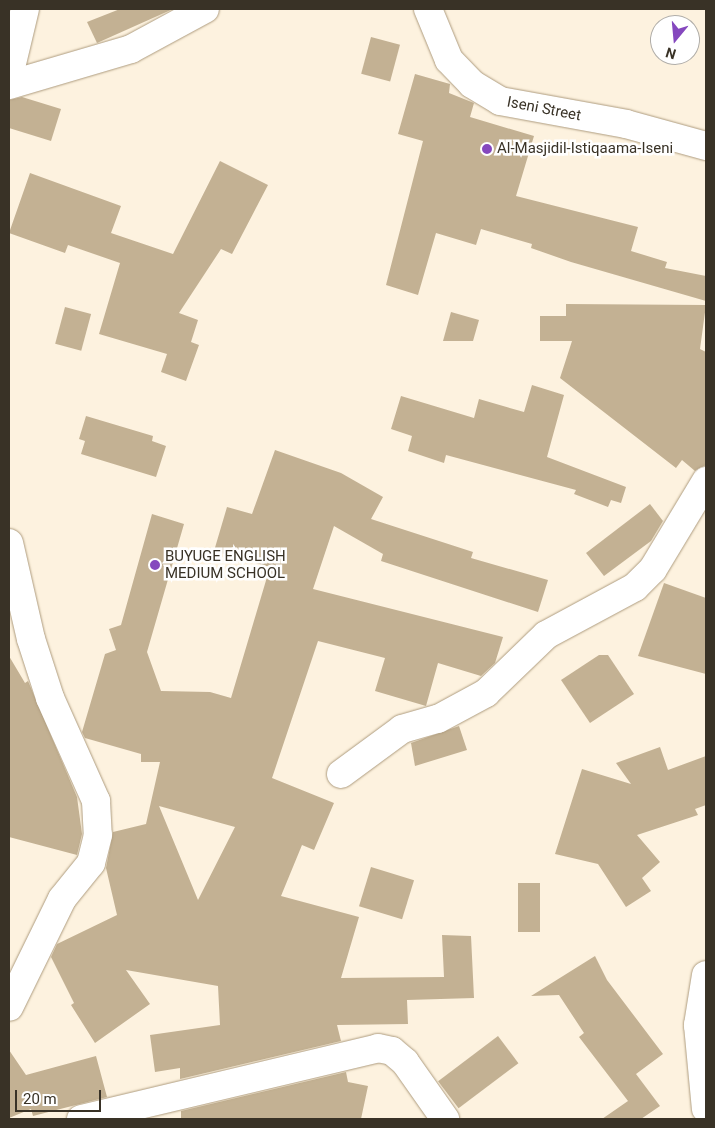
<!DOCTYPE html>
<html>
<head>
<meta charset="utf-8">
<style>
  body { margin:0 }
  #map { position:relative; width:715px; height:1128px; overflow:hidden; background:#fdf2df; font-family:Roboto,sans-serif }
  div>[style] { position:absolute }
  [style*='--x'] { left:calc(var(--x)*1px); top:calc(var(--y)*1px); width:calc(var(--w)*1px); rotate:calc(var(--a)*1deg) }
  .building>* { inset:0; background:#c3b193; transform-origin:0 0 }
  .roads { filter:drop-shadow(0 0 1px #ae9c7f) drop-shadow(0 0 1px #ae9c7f) }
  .minor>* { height:28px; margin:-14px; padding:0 14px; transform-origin:14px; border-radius:14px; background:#fff }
  .tertiary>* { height:28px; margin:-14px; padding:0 14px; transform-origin:14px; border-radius:14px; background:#fff }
  .dots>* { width:14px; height:14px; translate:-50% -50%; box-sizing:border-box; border:2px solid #fff; border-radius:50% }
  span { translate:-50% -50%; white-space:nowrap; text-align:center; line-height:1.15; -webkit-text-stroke:5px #fff; paint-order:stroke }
  .street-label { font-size:15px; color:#393226 }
  .poi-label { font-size:15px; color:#393226 }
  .left { translate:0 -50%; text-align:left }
  .frame { position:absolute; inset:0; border:10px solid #393226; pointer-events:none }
  .north { position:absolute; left:650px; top:15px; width:50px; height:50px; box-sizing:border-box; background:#fff; border:1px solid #b0ada8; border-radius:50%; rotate:197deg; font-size:14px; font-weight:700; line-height:20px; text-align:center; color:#393226 }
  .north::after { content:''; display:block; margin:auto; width:18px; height:22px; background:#8548be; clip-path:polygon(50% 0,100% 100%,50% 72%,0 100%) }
  .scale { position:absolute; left:15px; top:1090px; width:86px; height:22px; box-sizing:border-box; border:2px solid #393226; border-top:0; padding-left:6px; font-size:15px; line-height:18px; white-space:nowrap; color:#393226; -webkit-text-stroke:4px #fff; paint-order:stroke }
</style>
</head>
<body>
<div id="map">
  <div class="building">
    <div style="clip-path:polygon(120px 9px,173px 9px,97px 43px,87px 22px)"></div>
    <div style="left:371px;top:37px;width:30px;height:38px;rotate:15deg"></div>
    <div style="clip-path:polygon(415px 74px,450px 84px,449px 93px,474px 103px,470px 117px,534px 136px,516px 196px,638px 227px,631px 251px,667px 262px,665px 268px,706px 276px,706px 301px,571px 262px,531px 248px,532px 244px,481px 229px,476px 245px,436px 233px,418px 295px,386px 285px,423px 141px,398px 134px)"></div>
    <div style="clip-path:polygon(22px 97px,61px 109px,51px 141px,9px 128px,9px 100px)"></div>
    <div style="clip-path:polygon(220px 161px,268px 185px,232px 254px,221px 249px,179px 313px,198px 320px,191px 342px,199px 345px,186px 381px,161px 372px,167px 354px,99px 334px,120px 263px,68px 245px,65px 253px,9px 233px,30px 173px,121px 206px,111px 233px,173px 254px)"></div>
    <div style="clip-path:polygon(566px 304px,706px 305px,700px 349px,706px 352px,706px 465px,695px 471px,682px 460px,676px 468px,560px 378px,572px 341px,540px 341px,540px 316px,566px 316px)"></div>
    <div style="left:65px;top:307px;width:27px;height:38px;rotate:15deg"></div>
    <div style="clip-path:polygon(451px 312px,479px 320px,473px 341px,443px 341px)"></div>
    <div style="clip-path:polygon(532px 385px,564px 395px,547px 457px,626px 487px,621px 503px,611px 500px,608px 507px,574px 494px,576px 490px,446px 455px,444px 463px,408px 451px,412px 436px,391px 429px,401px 396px,474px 418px,479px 399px,524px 412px)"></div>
    <div style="clip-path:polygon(86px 416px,153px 436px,152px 441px,166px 446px,156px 477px,81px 454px,85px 441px,79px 439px)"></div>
    <div style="clip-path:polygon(evenodd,275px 450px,341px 473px,383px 497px,371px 519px,473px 552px,471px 558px,548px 580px,538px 612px,381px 561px,383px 554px,334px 526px,313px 589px,503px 637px,495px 663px,481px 676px,438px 663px,426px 706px,375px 691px,385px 658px,318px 641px,272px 778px,334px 803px,314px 850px,302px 845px,281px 896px,359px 917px,341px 978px,444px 977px,442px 935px,471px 936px,474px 998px,407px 1000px,408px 1024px,337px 1025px,341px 1041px,180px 1079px,180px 1068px,155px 1072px,150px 1035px,220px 1025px,218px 986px,126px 970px,150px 1004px,95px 1043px,71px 1005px,74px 1003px,51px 957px,57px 944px,117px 915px,106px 868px,113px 832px,146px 824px,160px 762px,141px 762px,141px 754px,85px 738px,82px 732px,105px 654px,116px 650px,109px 629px,121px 625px,152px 514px,184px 524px,147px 652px,161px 691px,210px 692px,231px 698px,270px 567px,214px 551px,227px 507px,252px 514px,275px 450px,159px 806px,235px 827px,198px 900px,159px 806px)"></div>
    <div style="clip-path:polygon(650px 504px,663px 521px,651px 541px,604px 576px,586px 553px)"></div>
    <div style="clip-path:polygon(664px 583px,706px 598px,706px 674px,638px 656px)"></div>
    <div style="clip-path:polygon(599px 655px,608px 655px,634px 694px,590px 723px,561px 680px)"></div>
    <div style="clip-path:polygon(9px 656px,25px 683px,28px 681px,77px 797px,82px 834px,77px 855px,9px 837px)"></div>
    <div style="clip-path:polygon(459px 726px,467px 750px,415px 766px,411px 743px)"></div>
    <div style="clip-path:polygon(660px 747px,668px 770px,706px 756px,706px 805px,695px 809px,698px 815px,637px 835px,660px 862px,642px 878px,651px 891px,626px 907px,598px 864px,555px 854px,582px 769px,631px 784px,616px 763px)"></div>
    <div style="left:371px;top:867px;width:45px;height:41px;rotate:17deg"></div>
    <div style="left:518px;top:883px;width:22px;height:49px"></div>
    <div style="clip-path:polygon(595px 956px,607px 980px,663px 1054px,636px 1074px,660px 1106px,641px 1119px,602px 1119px,628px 1101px,579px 1037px,584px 1033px,559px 995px,531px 996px)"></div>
    <div style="left:498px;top:1036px;width:34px;height:75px;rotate:53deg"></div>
    <div style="clip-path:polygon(9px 1050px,26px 1075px,96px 1056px,107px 1097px,33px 1116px,31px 1109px,9px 1118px)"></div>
    <div style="clip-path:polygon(346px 1072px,348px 1082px,368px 1086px,361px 1119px,181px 1119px,181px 1111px)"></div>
  </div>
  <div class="roads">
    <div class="minor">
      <div style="--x:9;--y:76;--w:69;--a:-76.6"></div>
      <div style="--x:9;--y:85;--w:127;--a:-16.4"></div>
      <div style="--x:131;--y:49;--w:84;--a:-28.4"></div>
      <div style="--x:9;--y:543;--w:98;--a:77.1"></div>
      <div style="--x:31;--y:639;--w:62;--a:72.1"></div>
      <div style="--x:50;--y:698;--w:113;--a:65.9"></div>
      <div style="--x:96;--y:801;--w:34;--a:87"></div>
      <div style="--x:98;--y:835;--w:29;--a:104"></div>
      <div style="--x:91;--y:863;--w:46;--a:128.9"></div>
      <div style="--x:62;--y:899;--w:120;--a:116.1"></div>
      <div style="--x:341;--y:774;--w:76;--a:-36.4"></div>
      <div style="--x:402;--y:729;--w:37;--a:-16"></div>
      <div style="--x:438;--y:719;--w:55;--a:-28.4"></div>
      <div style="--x:486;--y:693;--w:83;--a:-44"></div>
      <div style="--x:546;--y:635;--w:101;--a:-28.3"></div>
      <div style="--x:635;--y:587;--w:25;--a:-45"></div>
      <div style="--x:653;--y:569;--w:103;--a:-58.9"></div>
      <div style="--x:706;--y:975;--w:51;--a:99.1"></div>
      <div style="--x:698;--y:1025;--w:84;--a:84.6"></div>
      <div style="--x:81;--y:1119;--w:305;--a:-13.4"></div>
      <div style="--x:378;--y:1048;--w:14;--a:12"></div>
      <div style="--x:392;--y:1051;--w:17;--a:40"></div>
      <div style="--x:405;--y:1062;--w:70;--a:54.9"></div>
    </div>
    <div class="tertiary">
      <div style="--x:428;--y:9;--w:55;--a:67.6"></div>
      <div style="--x:449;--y:60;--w:33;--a:46"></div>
      <div style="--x:472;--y:84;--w:33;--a:31"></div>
      <div style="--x:500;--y:101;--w:128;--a:10.3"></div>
      <div style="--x:626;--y:124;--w:83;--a:15.4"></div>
    </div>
  </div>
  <div class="dots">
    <div style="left:487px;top:149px;background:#8548be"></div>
    <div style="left:155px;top:565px;background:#8548be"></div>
  </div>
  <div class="street-label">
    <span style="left:544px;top:109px;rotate:11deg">Iseni Street</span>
  </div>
  <div class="poi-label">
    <span class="left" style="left:497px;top:149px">Al-Masjidil-Istiqaama-Iseni</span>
    <span class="left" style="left:165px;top:565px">BUYUGE ENGLISH<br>MEDIUM SCHOOL</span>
  </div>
  <div class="frame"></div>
  <div class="north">N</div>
  <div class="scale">20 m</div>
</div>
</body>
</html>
